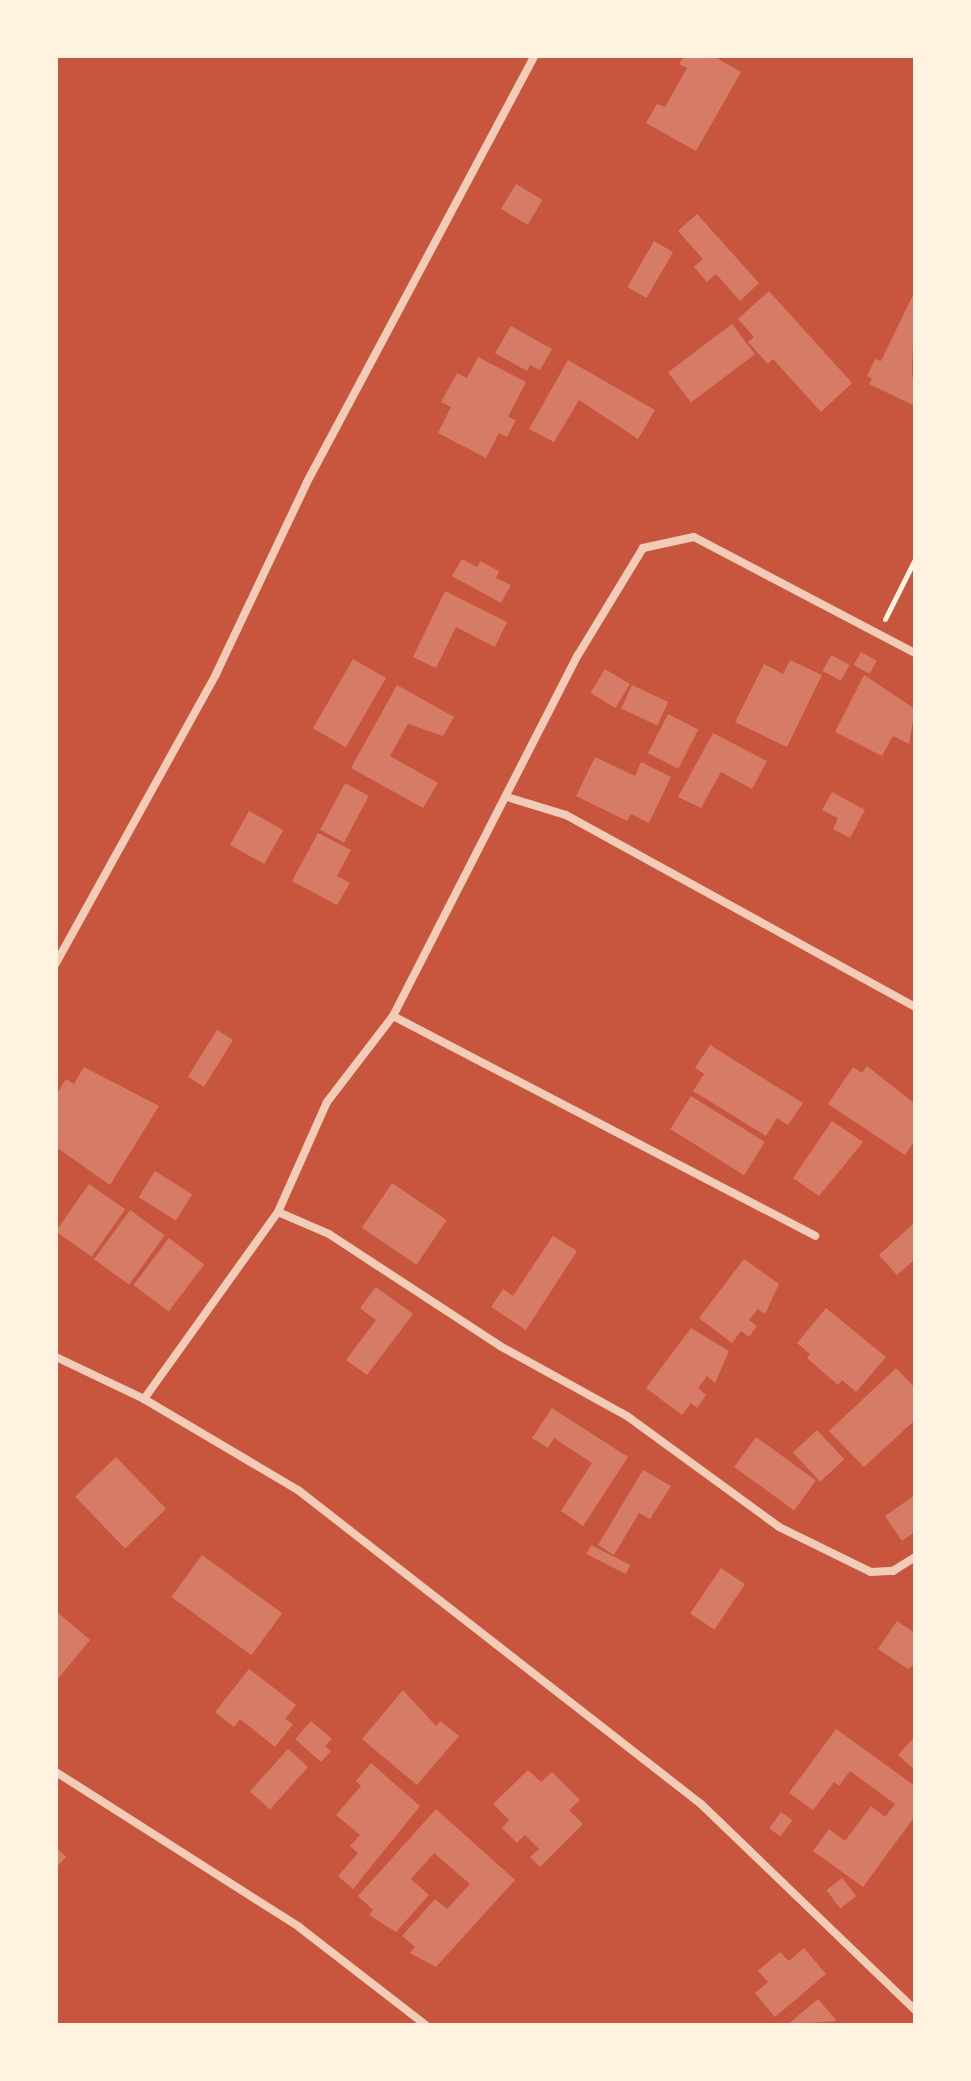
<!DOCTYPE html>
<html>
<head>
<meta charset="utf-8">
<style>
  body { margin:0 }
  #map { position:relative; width:971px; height:2081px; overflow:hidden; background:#c8553d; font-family:Manrope,sans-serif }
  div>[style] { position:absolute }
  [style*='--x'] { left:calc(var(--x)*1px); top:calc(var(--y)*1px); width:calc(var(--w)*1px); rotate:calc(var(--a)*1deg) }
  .building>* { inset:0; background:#d67c66; transform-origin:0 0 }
  .path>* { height:5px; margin:-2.5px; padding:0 2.5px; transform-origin:2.5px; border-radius:2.5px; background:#fff3e0 }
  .minor>* { height:8px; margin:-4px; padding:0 4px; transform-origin:4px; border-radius:4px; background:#f1ccb7 }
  span { translate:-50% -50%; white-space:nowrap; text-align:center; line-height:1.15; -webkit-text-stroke:6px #fff3e0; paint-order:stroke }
  .frame { position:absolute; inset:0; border:58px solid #fff3e0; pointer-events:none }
</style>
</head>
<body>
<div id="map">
  <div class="building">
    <div style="clip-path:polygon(684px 56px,713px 56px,741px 72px,696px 151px,646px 123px,657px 104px,665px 107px,687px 68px,679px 64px)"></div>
    <div style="left:516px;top:184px;width:31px;height:29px;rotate:31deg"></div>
    <div style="clip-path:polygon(697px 214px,759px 283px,740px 301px,716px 274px,707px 282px,694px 267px,703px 259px,678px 231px)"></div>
    <div style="left:654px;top:241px;width:22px;height:53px;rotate:30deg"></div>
    <div style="clip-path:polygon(769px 291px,852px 383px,821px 412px,773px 359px,768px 364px,748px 342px,754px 337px,738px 319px)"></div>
    <div style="clip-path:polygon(915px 291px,912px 370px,915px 406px,869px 384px,872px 379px,867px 376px,875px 359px,881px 361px)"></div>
    <div style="left:732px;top:324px;width:38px;height:80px;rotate:53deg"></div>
    <div style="clip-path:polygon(511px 326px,552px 349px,540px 370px,530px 365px,527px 371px,495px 353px)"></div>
    <div style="clip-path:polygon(478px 357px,526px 382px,508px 417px,516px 420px,507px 437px,499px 433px,486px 458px,438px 433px,451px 407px,441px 402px,457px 373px,467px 378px)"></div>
    <div style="clip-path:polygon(568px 360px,655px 410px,638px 439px,579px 400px,554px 442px,529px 429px)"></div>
    <div style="clip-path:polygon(462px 559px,477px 567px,480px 561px,499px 571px,496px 578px,511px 585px,501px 603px,452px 576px)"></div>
    <div style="clip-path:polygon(445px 591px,507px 622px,495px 647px,456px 627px,436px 668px,413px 657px)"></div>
    <div style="left:861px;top:652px;width:18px;height:15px;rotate:29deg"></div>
    <div style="left:831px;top:655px;width:21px;height:18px;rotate:28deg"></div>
    <div style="left:353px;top:659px;width:38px;height:80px;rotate:30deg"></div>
    <div style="clip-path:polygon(790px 660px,822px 675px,787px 747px,735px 722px,764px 664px,783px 674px)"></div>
    <div style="left:605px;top:669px;width:29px;height:28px;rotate:31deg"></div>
    <div style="clip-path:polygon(864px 675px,915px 709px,909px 744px,893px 736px,882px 756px,835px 732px)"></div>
    <div style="clip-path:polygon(397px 685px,454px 717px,443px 736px,408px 724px,390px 756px,438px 783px,423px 808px,351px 768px)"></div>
    <div style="left:632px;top:685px;width:40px;height:26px;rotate:25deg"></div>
    <div style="left:668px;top:714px;width:34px;height:44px;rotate:27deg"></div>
    <div style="clip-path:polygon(713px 733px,767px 761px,752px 789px,721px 772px,701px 808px,678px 797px)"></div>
    <div style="clip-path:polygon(595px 757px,635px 776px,641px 762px,671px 777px,649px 823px,631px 814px,627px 821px,576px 796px)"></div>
    <div style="left:345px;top:783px;width:27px;height:53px;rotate:28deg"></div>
    <div style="clip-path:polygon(832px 792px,865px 810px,850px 838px,833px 829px,838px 818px,822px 810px)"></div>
    <div style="left:249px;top:811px;width:39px;height:39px;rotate:29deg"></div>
    <div style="clip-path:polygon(318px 833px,351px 850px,337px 876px,350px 883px,337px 905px,292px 881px)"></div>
    <div style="left:217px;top:1030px;width:19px;height:55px;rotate:32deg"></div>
    <div style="clip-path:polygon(710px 1045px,803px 1103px,788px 1125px,777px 1118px,766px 1136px,693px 1091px,704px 1074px,695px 1068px)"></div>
    <div style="clip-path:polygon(867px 1066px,915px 1104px,915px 1140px,905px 1155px,828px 1104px,853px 1067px,862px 1073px)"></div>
    <div style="clip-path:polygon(84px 1067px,159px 1106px,110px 1185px,56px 1147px,56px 1095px,66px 1079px,74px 1084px)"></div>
    <div style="left:691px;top:1096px;width:87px;height:39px;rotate:32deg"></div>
    <div style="clip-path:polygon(832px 1121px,863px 1142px,819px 1196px,793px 1178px)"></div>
    <div style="left:155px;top:1171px;width:44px;height:31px;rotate:32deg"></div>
    <div style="left:392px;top:1183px;width:66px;height:54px;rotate:34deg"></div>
    <div style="left:89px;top:1184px;width:44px;height:58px;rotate:35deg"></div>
    <div style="left:130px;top:1210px;width:43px;height:61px;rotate:36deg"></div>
    <div style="clip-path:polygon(915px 1222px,915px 1259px,897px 1275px,879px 1255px)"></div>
    <div style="clip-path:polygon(553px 1236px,577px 1251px,526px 1330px,491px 1307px,503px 1289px,513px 1296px)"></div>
    <div style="left:169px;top:1238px;width:44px;height:59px;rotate:37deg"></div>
    <div style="clip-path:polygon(744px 1259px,779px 1284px,765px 1314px,758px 1309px,749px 1320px,757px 1326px,749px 1337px,741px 1331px,732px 1343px,699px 1318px)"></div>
    <div style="clip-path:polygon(376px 1287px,413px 1314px,367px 1375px,346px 1360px,376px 1320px,360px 1308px)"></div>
    <div style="clip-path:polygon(826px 1308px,886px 1357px,856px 1392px,842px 1380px,838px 1385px,807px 1358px,810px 1354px,797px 1343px)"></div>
    <div style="clip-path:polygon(691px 1328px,729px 1351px,715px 1383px,707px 1376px,698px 1388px,706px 1395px,697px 1408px,691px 1403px,682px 1415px,646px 1388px)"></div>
    <div style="clip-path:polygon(896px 1368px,915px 1388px,915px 1420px,864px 1467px,829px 1431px)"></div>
    <div style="clip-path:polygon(552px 1408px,628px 1457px,583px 1526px,561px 1511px,592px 1463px,554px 1438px,548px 1448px,532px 1438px)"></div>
    <div style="left:817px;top:1430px;width:40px;height:33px;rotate:47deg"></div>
    <div style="left:756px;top:1437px;width:74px;height:37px;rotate:36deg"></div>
    <div style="left:116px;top:1457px;width:72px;height:57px;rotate:46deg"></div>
    <div style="clip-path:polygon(643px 1470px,671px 1486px,650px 1519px,639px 1513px,614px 1555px,598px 1545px)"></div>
    <div style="clip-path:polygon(915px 1495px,915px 1532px,902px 1541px,885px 1516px)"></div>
    <div style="left:591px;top:1545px;width:44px;height:10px;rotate:27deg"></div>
    <div style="left:202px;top:1555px;width:99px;height:52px;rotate:36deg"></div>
    <div style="left:721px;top:1568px;width:29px;height:55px;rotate:34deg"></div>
    <div style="clip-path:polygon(56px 1611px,90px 1640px,56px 1681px)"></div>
    <div style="clip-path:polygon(897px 1621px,915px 1633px,915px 1664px,908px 1669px,878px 1649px)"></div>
    <div style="clip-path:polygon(249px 1669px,296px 1705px,285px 1719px,293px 1724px,275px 1747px,240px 1719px,234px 1727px,215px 1712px)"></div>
    <div style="clip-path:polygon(403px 1690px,436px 1726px,440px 1721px,459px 1736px,417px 1785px,362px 1739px)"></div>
    <div style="clip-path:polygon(311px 1721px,332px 1739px,325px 1746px,331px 1751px,321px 1762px,295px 1739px)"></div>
    <div style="clip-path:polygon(836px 1729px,915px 1786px,915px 1816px,863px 1887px,813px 1851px,829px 1829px,845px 1841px,871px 1806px,885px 1817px,895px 1804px,850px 1771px,839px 1786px,834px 1782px,813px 1810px,789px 1793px)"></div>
    <div style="clip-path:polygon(915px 1736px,915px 1770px,898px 1755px)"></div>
    <div style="left:288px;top:1749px;width:27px;height:57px;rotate:42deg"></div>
    <div style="clip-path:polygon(371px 1763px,420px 1806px,353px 1889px,338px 1876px,358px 1853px,350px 1846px,360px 1835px,336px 1815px,361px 1786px,356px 1781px)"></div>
    <div style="clip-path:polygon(528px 1770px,541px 1782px,552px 1772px,580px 1800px,569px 1810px,583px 1824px,540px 1867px,530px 1857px,539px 1849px,525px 1835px,517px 1843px,502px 1828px,509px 1820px,493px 1804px)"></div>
    <div style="clip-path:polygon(436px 1809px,515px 1880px,436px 1967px,410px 1953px,415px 1947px,402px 1936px,435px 1899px,447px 1909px,470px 1884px,434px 1853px,411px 1879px,429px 1895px,396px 1932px,369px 1915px,373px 1910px,358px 1896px)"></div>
    <div style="left:781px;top:1812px;width:14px;height:20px;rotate:36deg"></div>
    <div style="clip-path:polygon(56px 1847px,66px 1857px,56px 1868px)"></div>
    <div style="left:842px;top:1878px;width:23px;height:20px;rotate:52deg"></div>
    <div style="clip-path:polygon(804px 1948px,826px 1974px,775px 2017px,755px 1993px,768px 1982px,758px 1971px,780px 1952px,789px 1961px)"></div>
    <div style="clip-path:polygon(818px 1999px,837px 2021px,787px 2025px)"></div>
  </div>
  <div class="path">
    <div style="--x:885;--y:619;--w:67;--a:-63.4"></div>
  </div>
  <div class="minor">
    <div style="--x:507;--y:797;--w:62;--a:17"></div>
    <div style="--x:566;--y:815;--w:398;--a:28.8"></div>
    <div style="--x:56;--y:963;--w:330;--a:-61"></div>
    <div style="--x:216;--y:674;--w:212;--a:-64.6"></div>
    <div style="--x:307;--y:482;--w:483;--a:-61.9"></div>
    <div style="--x:393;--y:1016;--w:476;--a:27.5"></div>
    <div style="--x:278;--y:1212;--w:56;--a:23.3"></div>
    <div style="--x:329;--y:1234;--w:204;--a:33.2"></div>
    <div style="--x:500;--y:1346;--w:145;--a:28.9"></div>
    <div style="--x:627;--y:1416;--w:188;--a:36.1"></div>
    <div style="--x:779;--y:1527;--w:102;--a:26.1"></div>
    <div style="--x:871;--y:1572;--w:22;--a:-3"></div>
    <div style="--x:893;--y:1571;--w:26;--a:-32"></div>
    <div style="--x:56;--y:1357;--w:98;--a:25.5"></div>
    <div style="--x:144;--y:1399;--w:179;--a:30.6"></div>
    <div style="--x:298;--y:1490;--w:511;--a:37.92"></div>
    <div style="--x:701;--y:1804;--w:297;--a:43.9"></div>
    <div style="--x:144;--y:1399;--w:230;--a:-54.4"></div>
    <div style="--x:278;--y:1212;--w:120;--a:-66"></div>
    <div style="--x:327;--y:1102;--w:108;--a:-52.5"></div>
    <div style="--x:393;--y:1016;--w:406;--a:-62.9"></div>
    <div style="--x:578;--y:655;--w:125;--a:-58.7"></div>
    <div style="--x:643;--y:548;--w:52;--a:-12.2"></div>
    <div style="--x:694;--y:537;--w:250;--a:27.7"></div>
    <div style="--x:56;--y:1772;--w:288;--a:32.5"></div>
    <div style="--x:299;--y:1927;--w:160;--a:37.7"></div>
  </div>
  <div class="frame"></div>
</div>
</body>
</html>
